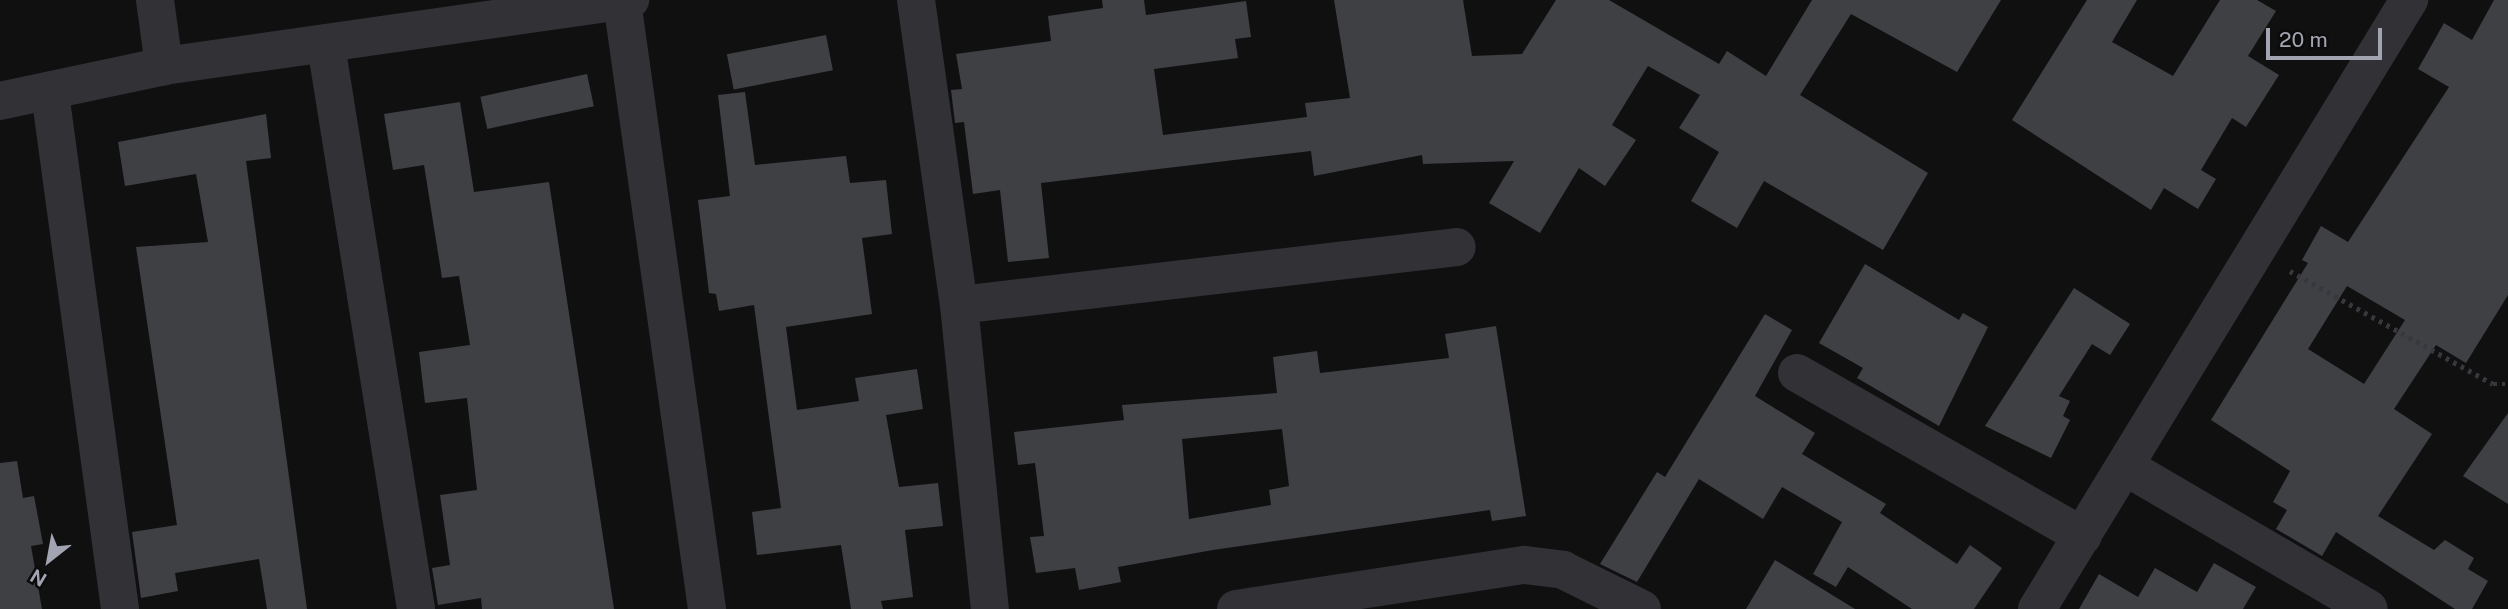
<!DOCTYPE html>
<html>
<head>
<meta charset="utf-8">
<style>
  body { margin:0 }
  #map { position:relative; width:2508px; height:609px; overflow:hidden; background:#101011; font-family:"Public Sans",sans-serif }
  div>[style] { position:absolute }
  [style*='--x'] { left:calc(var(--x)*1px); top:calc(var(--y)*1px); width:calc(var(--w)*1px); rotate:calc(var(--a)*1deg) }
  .building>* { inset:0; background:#3f4044; transform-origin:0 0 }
  .path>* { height:4.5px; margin-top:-2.25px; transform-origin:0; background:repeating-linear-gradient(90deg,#37383d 0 3.5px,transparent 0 8.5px) }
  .minor>* { height:38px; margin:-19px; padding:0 19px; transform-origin:19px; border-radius:19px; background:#313136 }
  span { translate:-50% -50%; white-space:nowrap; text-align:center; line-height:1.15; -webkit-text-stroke:5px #0b0b0c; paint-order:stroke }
  .north { position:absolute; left:14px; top:525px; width:70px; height:70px; -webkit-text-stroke:5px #0b0b0c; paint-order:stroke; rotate:211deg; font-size:19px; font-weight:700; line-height:28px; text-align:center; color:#a2a5b1 }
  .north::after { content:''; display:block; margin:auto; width:24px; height:32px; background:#a2a5b1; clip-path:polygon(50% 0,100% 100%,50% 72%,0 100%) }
  .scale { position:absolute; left:2266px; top:28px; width:116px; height:32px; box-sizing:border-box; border:4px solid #a2a5b1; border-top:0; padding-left:9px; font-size:21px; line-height:24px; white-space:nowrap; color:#a2a5b1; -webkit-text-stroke:5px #0b0b0c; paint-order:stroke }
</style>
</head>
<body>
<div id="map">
  <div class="building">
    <div style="clip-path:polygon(1102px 0,1144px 0,1146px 15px,1246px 1px,1251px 37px,1235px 39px,1238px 58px,1154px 69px,1163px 135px,1307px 117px,1305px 103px,1350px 98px,1334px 0,1463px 0,1472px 56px,1522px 54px,1556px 0,1609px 0,1719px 64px,1727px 51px,1766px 76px,1812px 0,2001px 0,1957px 72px,1851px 14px,1800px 95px,1928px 173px,1883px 250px,1764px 181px,1737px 228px,1691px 201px,1719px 152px,1679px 128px,1700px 95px,1648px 66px,1612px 125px,1636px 140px,1605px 186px,1579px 168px,1540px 233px,1489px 203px,1514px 161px,1423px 164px,1422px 155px,1314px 176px,1311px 151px,1041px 183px,1049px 258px,1008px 262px,1000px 190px,973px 194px,964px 122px,955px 123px,951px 90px,962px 89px,956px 54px,1051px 41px,1048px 16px,1103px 8px)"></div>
    <div style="clip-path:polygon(2087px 0,2137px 0,2112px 42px,2173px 76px,2220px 0,2257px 0,2276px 11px,2248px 56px,2279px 75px,2246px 127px,2232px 118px,2201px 170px,2216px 179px,2198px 209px,2164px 188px,2151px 210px,2012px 120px)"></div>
    <div style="clip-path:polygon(evenodd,2494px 0,2508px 0,2508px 295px,2466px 363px,2436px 345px,2394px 409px,2432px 434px,2378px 516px,2434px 550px,2445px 540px,2474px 558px,2468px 569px,2488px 581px,2472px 609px,2455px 609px,2336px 532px,2322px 556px,2276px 529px,2287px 510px,2273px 502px,2290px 471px,2211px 420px,2308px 263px,2302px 260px,2321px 226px,2348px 242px,2449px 87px,2418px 69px,2444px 23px,2472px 40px,2494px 0,2347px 286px,2405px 320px,2364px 384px,2308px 349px,2347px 286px)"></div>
    <div style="left:826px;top:35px;width:36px;height:101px;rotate:79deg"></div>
    <div style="left:587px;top:74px;width:33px;height:109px;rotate:78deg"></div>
    <div style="clip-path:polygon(745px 92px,755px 165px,846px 156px,850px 183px,886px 180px,892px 234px,862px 238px,872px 314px,786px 327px,797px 410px,859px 401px,855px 378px,917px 369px,923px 409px,886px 415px,899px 487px,938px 483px,943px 526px,905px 530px,913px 597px,881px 601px,883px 609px,851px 609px,841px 545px,757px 555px,752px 512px,781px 508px,754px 305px,719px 311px,716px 294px,709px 293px,698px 200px,730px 196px,718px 95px)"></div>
    <div style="clip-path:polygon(460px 102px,474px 192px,549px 182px,614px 609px,482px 609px,481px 598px,438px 605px,432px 568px,450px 565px,440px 495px,477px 490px,467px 398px,425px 403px,419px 352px,470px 345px,459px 276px,442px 278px,424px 165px,393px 170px,384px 114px)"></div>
    <div style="clip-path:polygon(266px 114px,271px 158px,246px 161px,307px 609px,267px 609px,259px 559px,175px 573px,178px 591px,141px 598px,132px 532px,177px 525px,136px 247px,208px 242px,196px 174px,125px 186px,118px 142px)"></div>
    <div style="clip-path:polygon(1865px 264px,1959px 320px,1963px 313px,1988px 327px,1939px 426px,1857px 378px,1863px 368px,1819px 343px)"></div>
    <div style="clip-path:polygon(2074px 288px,2130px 324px,2110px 355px,2092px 344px,2059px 396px,2070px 401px,2063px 416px,2070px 420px,2051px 458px,1985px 426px)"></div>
    <div style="clip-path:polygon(1765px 314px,1792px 330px,1755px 396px,1815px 433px,1802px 454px,1886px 504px,1880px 513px,1957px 564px,1970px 545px,2002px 568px,1974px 609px,1912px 609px,1848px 567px,1836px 587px,1813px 574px,1842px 522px,1782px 487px,1763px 519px,1699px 479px,1637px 582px,1600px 564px,1657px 472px,1665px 477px)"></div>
    <div style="clip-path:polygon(evenodd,1496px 326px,1526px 516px,1492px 521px,1490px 510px,1213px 550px,1118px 567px,1121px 582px,1079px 590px,1075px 568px,1036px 573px,1030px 537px,1044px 536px,1035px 463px,1018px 465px,1014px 432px,1124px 420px,1122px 405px,1277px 393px,1273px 357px,1317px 351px,1320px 373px,1449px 358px,1445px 334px,1496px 326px,1282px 429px,1289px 486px,1269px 490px,1271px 505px,1189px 519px,1182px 439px,1282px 429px)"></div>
    <div style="clip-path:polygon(2508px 413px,2508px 504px,2463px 476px)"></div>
    <div style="clip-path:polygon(17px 461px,23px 498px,34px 496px,43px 544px,31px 546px,42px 609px,0 609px,0 463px)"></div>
    <div style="clip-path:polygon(1775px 560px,1855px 609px,1746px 609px)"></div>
    <div style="clip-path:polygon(2214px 563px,2256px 587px,2243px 609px,2079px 609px,2099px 574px,2138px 597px,2155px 568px,2197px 592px)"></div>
  </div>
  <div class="path">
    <div style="--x:2290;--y:271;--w:232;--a:29.1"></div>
    <div style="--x:2493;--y:384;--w:15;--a:0"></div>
  </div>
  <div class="minor">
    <div style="--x:155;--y:0;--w:67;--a:82.2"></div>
    <div style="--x:916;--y:0;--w:308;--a:82"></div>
    <div style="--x:959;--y:305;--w:306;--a:84.2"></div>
    <div style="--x:622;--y:1;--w:614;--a:82.04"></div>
    <div style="--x:326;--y:45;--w:571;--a:80.93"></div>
    <div style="--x:50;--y:93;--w:521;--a:82.27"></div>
    <div style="--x:0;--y:101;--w:168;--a:-12"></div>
    <div style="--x:164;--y:66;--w:471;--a:-8.1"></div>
    <div style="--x:959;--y:305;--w:501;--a:-6.64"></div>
    <div style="--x:1797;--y:373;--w:329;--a:29.7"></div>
    <div style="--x:2126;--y:467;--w:281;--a:30.3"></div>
    <div style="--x:1236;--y:609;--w:292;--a:-8.7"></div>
    <div style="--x:1525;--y:565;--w:38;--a:7"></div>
    <div style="--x:1563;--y:570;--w:88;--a:26.3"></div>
    <div style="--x:2037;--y:609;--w:714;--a:-58.58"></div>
  </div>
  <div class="north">N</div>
  <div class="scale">20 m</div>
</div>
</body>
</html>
